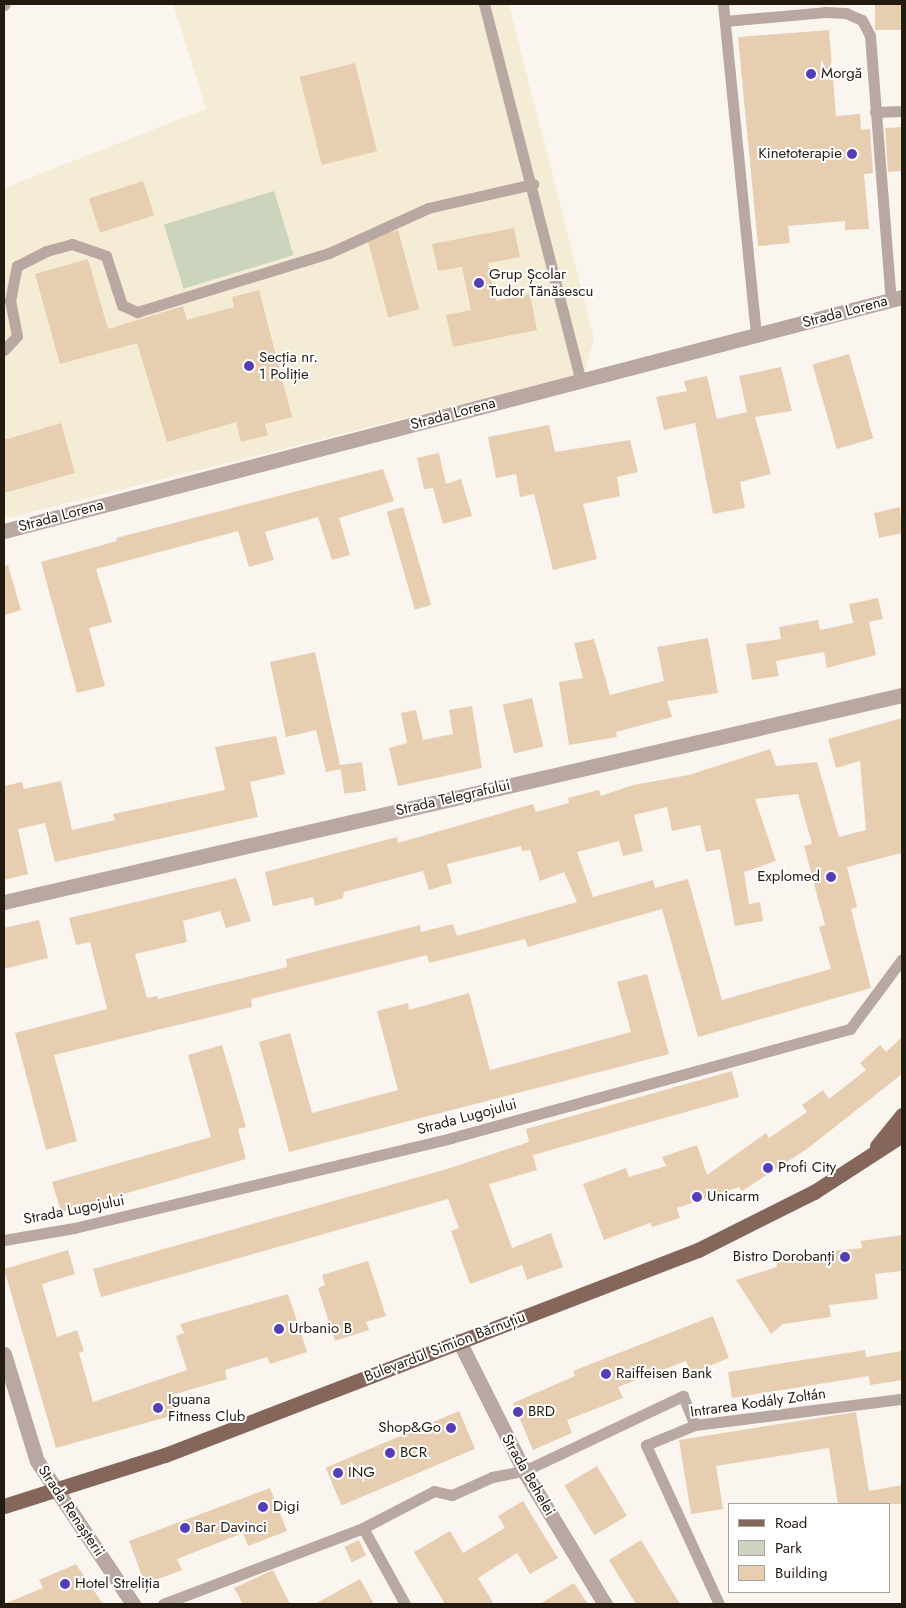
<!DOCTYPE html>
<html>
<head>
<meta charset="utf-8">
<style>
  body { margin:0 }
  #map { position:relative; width:906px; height:1608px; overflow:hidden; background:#fbf5f0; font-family:Jost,sans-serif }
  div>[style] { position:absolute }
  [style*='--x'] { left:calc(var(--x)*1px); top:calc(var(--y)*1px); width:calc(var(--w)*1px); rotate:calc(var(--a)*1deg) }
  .education>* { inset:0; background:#f5ecd6 }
  .green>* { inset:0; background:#cbd5bd; transform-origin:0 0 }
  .building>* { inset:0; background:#e8ceb1; transform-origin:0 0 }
  .lane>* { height:11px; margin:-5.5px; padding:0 5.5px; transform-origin:5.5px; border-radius:5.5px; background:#b9a7a1 }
  .street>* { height:15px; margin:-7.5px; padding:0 7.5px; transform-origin:7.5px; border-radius:7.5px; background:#b9a7a1 }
  .primary>* { height:15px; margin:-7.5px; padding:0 7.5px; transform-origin:7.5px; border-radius:7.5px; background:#84665b }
  .dots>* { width:14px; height:14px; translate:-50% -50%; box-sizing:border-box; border:2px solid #fff; border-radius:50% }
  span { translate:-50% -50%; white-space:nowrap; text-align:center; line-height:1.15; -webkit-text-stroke:4px #fff; paint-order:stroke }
  .poi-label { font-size:15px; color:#241b10 }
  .left { translate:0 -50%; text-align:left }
  .right { translate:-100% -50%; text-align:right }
  .street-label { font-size:15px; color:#241b10 }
  .frame { position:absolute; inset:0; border:5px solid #241b10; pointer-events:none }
  .legend { position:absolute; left:728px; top:1503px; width:162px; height:90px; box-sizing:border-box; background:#fff; border:1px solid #a7a49f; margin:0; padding:6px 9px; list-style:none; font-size:15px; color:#241b10 }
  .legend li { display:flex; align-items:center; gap:10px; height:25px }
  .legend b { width:25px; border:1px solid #a7a49f }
</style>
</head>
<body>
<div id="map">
  <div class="education">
    <div style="clip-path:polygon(173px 4px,509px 4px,594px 338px,585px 373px,4px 519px,4px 188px,206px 109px)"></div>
  </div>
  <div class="green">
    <div style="left:274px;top:191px;width:67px;height:115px;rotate:73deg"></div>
  </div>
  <div class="building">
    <div style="left:875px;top:4px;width:27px;height:26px"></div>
    <div style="clip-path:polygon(829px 30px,836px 116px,860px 114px,861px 130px,870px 129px,873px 173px,864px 174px,869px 229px,845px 230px,845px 221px,788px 226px,790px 243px,758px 246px,738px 37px)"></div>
    <div style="left:355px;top:63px;width:91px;height:57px;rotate:76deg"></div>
    <div style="clip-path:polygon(902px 127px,902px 171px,888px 172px,885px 128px)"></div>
    <div style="left:143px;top:181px;width:36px;height:57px;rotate:72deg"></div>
    <div style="clip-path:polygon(514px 228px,520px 257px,488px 263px,496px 301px,530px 294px,537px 330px,453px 347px,446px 315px,471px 310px,462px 267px,438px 271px,432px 244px)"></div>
    <div style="left:398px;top:230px;width:82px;height:32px;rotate:75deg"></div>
    <div style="clip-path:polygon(88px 259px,108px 329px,183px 306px,187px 320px,234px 307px,232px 297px,259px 290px,292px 417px,265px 424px,268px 435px,241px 442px,236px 422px,167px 442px,137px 343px,60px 364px,35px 274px)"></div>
    <div style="left:849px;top:354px;width:88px;height:38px;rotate:74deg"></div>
    <div style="clip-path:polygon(781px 367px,792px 411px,755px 417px,771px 474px,740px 482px,745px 508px,713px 514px,695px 423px,664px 430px,656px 397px,687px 391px,684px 381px,707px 376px,717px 419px,747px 412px,739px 376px)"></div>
    <div style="clip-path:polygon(61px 423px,75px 473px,4px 493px,4px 440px)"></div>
    <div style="clip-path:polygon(549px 425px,555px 452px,630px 440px,638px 472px,617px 477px,620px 496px,583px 504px,597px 559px,553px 570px,534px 494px,520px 497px,516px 474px,496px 478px,488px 437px)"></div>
    <div style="clip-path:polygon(439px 453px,446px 484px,461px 479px,472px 516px,443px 524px,433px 488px,424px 489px,417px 458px)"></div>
    <div style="clip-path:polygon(383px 469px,394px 501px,339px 518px,350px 555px,332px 560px,318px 517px,265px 532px,274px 560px,249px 567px,238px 531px,96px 569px,112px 622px,89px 628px,105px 686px,77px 693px,41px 562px,117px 541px,116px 538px)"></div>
    <div style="left:403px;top:507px;width:102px;height:17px;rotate:74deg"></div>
    <div style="clip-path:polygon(900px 507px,902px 533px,879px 538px,874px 513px)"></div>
    <div style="clip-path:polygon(8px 565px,21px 610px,4px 615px,4px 566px)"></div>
    <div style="clip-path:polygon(878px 598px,883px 619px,869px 622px,876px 655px,827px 668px,824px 652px,776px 661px,779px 676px,752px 680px,746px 644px,781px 639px,779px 627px,818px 620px,820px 630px,853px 623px,849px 604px)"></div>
    <div style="clip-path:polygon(708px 638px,718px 693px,667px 701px,672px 717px,616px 732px,617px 737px,569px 745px,559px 682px,583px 678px,574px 643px,594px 639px,610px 695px,664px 681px,657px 647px)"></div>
    <div style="clip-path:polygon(315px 652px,341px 769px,326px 772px,316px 730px,286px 737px,270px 662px)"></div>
    <div style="left:532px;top:698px;width:50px;height:30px;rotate:77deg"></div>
    <div style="clip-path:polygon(472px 706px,482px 768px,398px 786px,389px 748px,407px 743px,401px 713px,416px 710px,423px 740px,453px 734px,449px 710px)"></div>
    <div style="clip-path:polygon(evenodd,902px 718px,902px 853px,847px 867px,857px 907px,851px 909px,871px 988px,698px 1037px,662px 909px,528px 947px,525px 939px,429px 963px,427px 955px,251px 999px,252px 1007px,54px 1055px,77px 1141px,46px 1150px,15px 1033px,107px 1009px,90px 942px,76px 945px,69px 918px,236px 878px,251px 921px,226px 928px,220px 911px,183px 921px,187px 942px,135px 954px,147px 998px,157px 996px,158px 999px,287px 967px,286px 959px,420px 925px,421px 932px,453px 924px,457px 936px,577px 902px,564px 872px,540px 881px,530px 850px,522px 851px,521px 846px,447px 864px,452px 883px,429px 890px,423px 871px,344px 892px,343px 898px,315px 906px,313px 897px,273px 906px,265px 872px,397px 837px,398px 843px,533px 804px,536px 812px,569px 803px,568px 798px,599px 790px,601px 796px,633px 785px,689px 775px,770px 749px,776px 766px,817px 762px,839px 837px,866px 830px,860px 761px,836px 768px,828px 739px,902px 718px,798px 794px,812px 844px,804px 846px,825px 925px,819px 927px,831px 969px,722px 1000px,688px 879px,655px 888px,653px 880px,593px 897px,577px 852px,619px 841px,623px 856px,643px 851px,634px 815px,667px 807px,672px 831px,700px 825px,706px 852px,720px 849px,735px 926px,763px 921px,760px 902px,749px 904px,744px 872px,776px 861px,755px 799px,798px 794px)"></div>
    <div style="clip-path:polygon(276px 736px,285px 774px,250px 782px,258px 817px,55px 862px,45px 823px,18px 829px,28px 874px,4px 880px,4px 786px,22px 782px,24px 789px,61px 781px,72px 830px,115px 820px,113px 814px,225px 790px,215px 747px)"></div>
    <div style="left:362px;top:762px;width:29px;height:22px;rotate:82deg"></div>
    <div style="clip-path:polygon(39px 920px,48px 958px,4px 969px,4px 928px)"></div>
    <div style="clip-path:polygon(647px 974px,669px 1054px,289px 1152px,259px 1042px,290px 1033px,312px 1113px,398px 1090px,377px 1011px,408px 1003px,409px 1010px,469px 993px,490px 1070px,631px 1032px,617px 982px)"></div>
    <div style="clip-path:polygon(902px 1037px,902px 1074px,807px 1149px,742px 1191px,739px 1187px,677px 1208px,680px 1218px,652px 1227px,650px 1223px,604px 1240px,583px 1184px,626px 1168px,629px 1177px,666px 1166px,662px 1157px,697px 1145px,707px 1175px,766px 1133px,769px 1138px,807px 1112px,802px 1105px,823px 1090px,829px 1099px,866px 1070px,860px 1063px,880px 1045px,886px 1052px)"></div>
    <div style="clip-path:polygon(222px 1045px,246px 1127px,238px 1129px,246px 1159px,61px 1212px,52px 1182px,211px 1137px,188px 1055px)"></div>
    <div style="clip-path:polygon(732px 1071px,739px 1097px,533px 1155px,532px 1152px,537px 1170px,489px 1184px,512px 1248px,551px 1233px,563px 1267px,527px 1280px,522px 1265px,470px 1284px,451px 1231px,459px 1228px,448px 1199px,101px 1297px,93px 1269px,447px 1169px,529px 1142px,526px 1129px)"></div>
    <div style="clip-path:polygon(902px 1235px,902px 1271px,875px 1274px,878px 1299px,829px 1305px,831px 1317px,783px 1324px,771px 1334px,736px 1280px,777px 1267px,776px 1257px,862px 1248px,861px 1241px)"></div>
    <div style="clip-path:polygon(68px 1250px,75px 1274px,42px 1284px,57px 1337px,77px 1330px,84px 1351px,79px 1353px,93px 1402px,187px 1370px,176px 1336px,184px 1333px,180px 1324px,288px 1294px,307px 1352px,270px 1364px,267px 1357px,225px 1370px,227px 1379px,172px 1395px,178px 1414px,56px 1448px,4px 1269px)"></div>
    <div style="clip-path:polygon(368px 1261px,386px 1316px,366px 1322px,369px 1330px,335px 1341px,318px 1288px,325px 1285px,322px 1275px)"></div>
    <div style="clip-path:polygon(713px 1316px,729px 1358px,691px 1373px,686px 1361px,618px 1387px,623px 1398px,567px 1420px,572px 1433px,533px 1450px,513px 1403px,575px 1376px,573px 1371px)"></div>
    <div style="clip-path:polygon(865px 1350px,866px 1357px,902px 1351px,902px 1380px,870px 1385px,869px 1376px,732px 1398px,728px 1372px)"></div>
    <div style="left:459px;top:1411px;width:41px;height:145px;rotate:67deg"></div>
    <div style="clip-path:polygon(856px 1412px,869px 1491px,902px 1485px,902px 1504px,838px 1504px,829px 1448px,716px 1466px,723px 1509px,691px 1514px,679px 1440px)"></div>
    <div style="left:597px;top:1466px;width:58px;height:38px;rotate:59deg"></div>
    <div style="clip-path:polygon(270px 1488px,287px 1531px,248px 1546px,243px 1533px,177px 1559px,182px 1570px,145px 1584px,129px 1541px)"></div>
    <div style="clip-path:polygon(523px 1501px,558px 1558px,530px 1574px,517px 1553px,478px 1578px,494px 1604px,445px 1604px,414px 1552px,450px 1531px,463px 1553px,505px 1528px,498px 1516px)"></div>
    <div style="left:359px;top:1540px;width:17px;height:16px;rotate:65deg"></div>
    <div style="clip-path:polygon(641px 1540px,680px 1604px,636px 1604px,609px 1560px)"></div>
    <div style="clip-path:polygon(76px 1564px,103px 1604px,4px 1604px,43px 1588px,39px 1580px)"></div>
    <div style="clip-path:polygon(273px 1570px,290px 1604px,243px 1604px,234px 1588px)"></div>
    <div style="clip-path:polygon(360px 1579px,374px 1604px,315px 1604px)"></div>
    <div style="clip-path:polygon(574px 1583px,588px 1604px,540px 1604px,567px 1587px)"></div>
  </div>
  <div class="lane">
    <div style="--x:484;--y:4;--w:389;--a:75.6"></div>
    <div style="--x:723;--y:4;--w:333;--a:84.3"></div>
    <div style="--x:4;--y:5;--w:1;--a:-45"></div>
    <div style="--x:725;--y:21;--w:100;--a:-5.1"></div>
    <div style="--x:825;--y:12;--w:21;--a:3"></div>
    <div style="--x:846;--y:13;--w:17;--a:24"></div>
    <div style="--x:862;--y:20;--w:18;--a:63"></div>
    <div style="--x:870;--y:36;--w:265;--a:85.5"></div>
    <div style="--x:875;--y:112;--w:27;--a:-2"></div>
    <div style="--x:4;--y:350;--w:19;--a:-47"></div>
    <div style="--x:17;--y:336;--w:36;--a:-101"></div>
    <div style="--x:10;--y:301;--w:36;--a:-79"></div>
    <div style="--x:17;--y:266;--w:33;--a:-27"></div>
    <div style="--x:46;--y:251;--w:27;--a:-15"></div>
    <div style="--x:72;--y:244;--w:36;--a:19"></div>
    <div style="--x:106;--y:256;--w:52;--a:71.9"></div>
    <div style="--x:122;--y:305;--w:17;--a:25"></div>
    <div style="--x:137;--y:312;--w:201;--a:-17.1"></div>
    <div style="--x:329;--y:253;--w:109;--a:-24.4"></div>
    <div style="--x:428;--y:208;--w:108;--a:-12.9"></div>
    <div style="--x:4;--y:1240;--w:71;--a:-9.7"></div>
    <div style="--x:74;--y:1228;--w:388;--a:-13.4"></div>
    <div style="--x:451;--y:1138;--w:414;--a:-15.3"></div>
    <div style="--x:850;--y:1029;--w:87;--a:-53.4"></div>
    <div style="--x:363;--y:1528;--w:87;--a:61.1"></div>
    <div style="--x:163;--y:1604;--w:214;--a:-20.8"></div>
    <div style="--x:363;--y:1528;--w:80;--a:-27.5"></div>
    <div style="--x:434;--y:1491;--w:18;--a:13"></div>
    <div style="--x:452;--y:1495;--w:44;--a:-24.2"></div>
    <div style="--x:492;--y:1477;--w:33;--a:-11"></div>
    <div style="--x:524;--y:1471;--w:176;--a:-25.3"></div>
    <div style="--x:683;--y:1396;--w:31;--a:68"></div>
    <div style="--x:719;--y:1604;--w:175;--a:-114.7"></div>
    <div style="--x:646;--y:1445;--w:53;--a:-22.2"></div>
    <div style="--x:695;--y:1425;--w:209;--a:-7.2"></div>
  </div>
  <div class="street">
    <div style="--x:4;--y:531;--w:928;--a:-14.61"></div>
    <div style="--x:4;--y:902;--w:922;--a:-12.98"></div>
    <div style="--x:459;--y:1341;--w:145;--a:63.4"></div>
    <div style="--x:524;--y:1471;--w:156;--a:58.7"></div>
    <div style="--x:4;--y:1354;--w:112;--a:72.9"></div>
    <div style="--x:37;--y:1461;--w:172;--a:56.1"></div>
  </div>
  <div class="primary">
    <div style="--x:877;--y:1146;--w:40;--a:-51"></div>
    <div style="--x:4;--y:1506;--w:169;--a:-17.6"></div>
    <div style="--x:165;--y:1455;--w:571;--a:-21.04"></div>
    <div style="--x:698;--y:1250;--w:130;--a:-26.6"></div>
    <div style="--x:814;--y:1192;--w:105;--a:-32.9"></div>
  </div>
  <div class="dots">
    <div style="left:811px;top:74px;background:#543db5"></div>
    <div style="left:852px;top:154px;background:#543db5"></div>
    <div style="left:479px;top:283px;background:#543db5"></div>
    <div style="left:249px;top:366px;background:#543db5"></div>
    <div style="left:831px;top:877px;background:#543db5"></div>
    <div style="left:768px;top:1168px;background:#543db5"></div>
    <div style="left:697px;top:1197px;background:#543db5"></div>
    <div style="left:845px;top:1257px;background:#543db5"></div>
    <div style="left:279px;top:1329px;background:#543db5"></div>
    <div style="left:606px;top:1374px;background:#543db5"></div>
    <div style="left:158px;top:1408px;background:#543db5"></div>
    <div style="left:518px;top:1412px;background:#543db5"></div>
    <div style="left:451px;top:1428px;background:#543db5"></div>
    <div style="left:390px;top:1453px;background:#543db5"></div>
    <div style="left:338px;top:1473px;background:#543db5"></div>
    <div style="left:263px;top:1507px;background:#543db5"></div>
    <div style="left:185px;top:1528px;background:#543db5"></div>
    <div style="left:65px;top:1584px;background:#543db5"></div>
  </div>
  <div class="poi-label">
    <span class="left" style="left:821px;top:74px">Morgă</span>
    <span class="right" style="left:842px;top:154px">Kinetoterapie</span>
    <span class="left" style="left:489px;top:283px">Grup Școlar<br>Tudor Tănăsescu</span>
    <span class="left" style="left:259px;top:366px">Secția nr.<br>1 Poliție</span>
    <span class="right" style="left:820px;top:877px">Explomed</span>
    <span class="left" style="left:778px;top:1168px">Profi City</span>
    <span class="left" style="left:707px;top:1197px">Unicarm</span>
    <span class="right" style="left:835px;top:1257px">Bistro Dorobanți</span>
    <span class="left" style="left:289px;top:1329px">Urbanio B</span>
    <span class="left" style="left:616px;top:1374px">Raiffeisen Bank</span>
    <span class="left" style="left:168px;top:1408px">Iguana<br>Fitness Club</span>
    <span class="left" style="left:528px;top:1412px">BRD</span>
    <span class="right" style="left:441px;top:1428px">Shop&amp;Go</span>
    <span class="left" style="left:400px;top:1453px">BCR</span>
    <span class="left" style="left:348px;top:1473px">ING</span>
    <span class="left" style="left:273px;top:1507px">Digi</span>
    <span class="left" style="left:195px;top:1528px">Bar Davinci</span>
    <span class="left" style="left:75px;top:1584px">Hotel Streliția</span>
  </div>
  <div class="street-label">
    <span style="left:845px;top:312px;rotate:-15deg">Strada Lorena</span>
    <span style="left:453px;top:414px;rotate:-15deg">Strada Lorena</span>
    <span style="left:61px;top:516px;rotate:-15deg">Strada Lorena</span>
    <span style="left:453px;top:798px;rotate:-13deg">Strada Telegrafului</span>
    <span style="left:467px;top:1117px;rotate:-15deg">Strada Lugojului</span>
    <span style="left:74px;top:1210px;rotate:-11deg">Strada Lugojului</span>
    <span style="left:445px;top:1347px;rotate:-21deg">Bulevardul Simion Bărnuțiu</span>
    <span style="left:758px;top:1403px;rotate:-8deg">Intrarea Kodály Zoltán</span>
    <span style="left:528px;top:1475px;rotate:60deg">Strada Behelei</span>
    <span style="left:71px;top:1511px;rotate:56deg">Strada Renașterii</span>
  </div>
  <div class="frame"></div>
  <ul class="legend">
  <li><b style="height:6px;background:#84665b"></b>Road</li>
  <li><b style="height:14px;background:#cbd5bd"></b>Park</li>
  <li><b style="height:14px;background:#e8ceb1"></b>Building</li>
  </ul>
</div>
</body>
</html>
